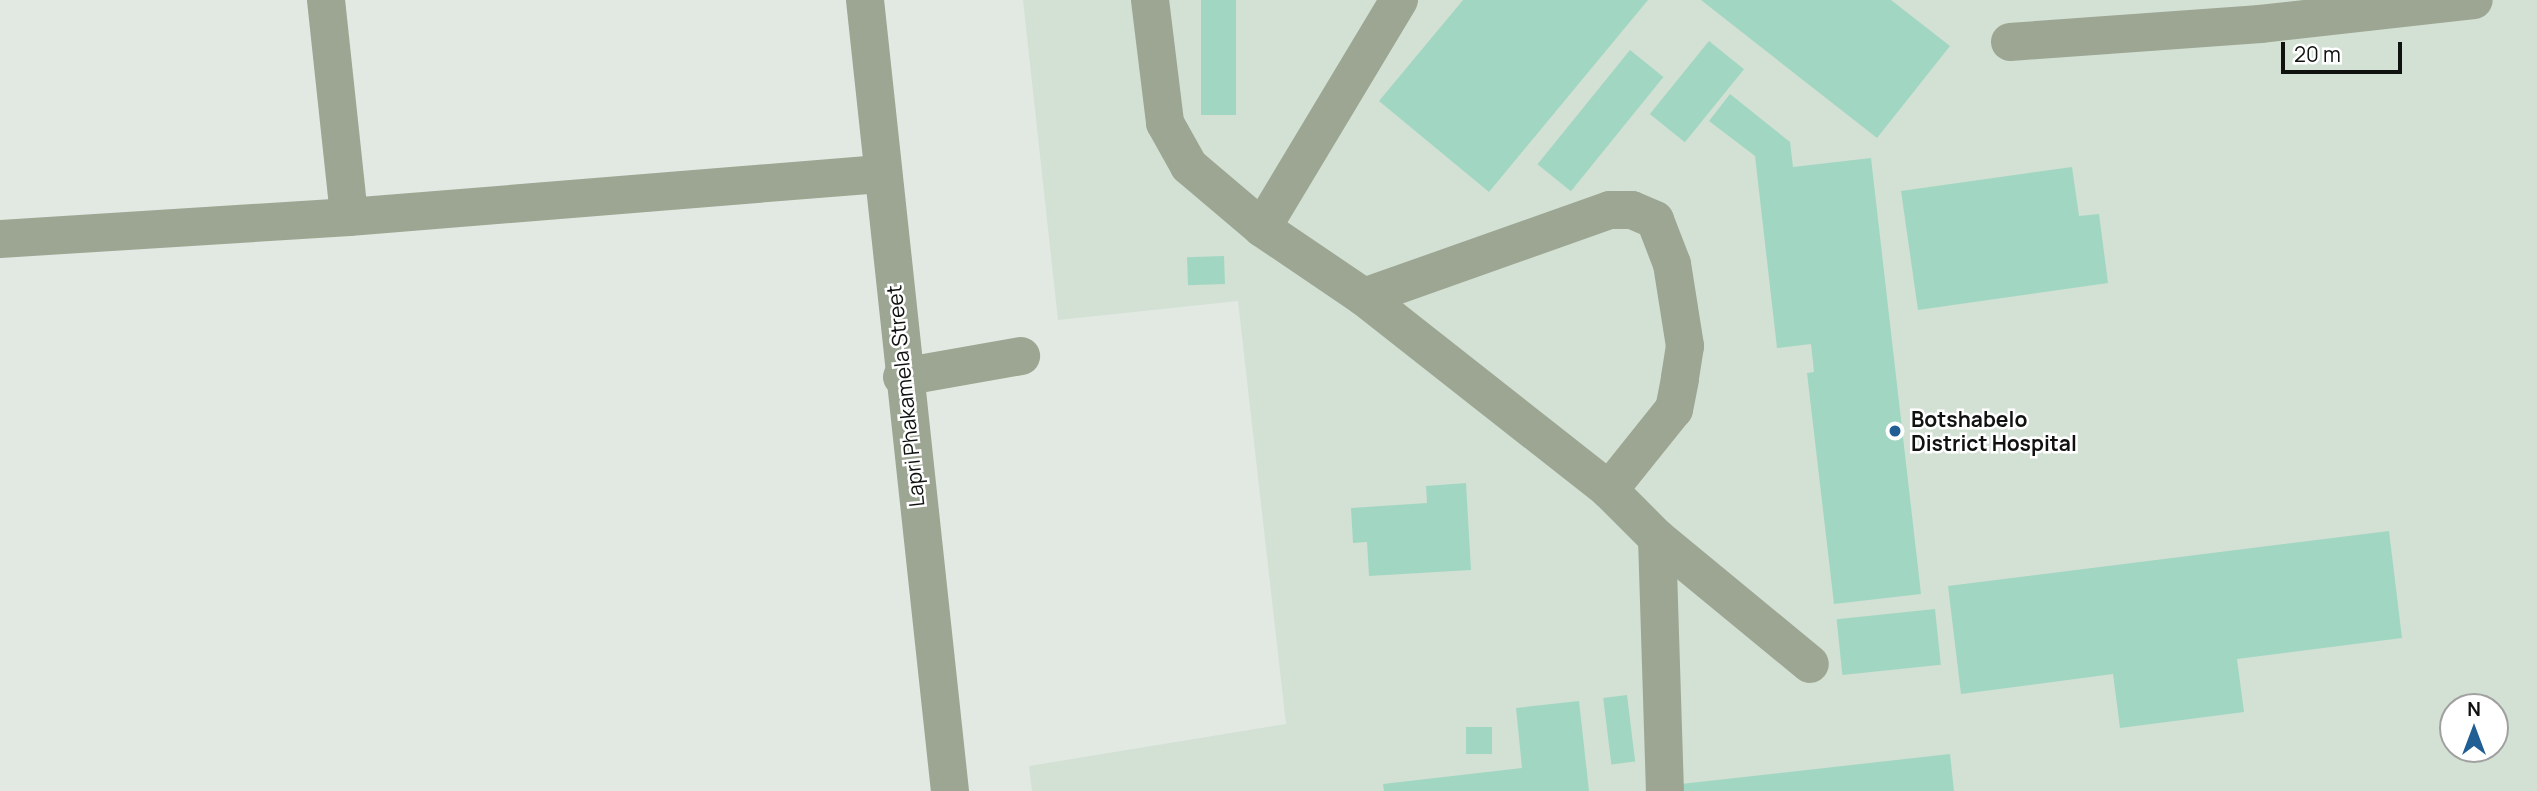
<!DOCTYPE html>
<html>
<head>
<meta charset="utf-8">
<style>
  body { margin:0 }
  #map { position:relative; width:2537px; height:791px; overflow:hidden; background:#e2e9e2; font-family:Manrope,sans-serif }
  div>[style] { position:absolute }
  [style*='--x'] { left:calc(var(--x)*1px); top:calc(var(--y)*1px); width:calc(var(--w)*1px); rotate:calc(var(--a)*1deg) }
  .built>* { inset:0; background:#d3e0d4 }
  .building>* { inset:0; background:#a1d7c2; transform-origin:0 0 }
  .minor>* { height:38px; margin:-19px; padding:0 19px; transform-origin:19px; border-radius:19px; background:#9ca693 }
  .dots>* { width:19px; height:19px; translate:-50% -50%; box-sizing:border-box; border:4px solid #fff; border-radius:50% }
  span { translate:-50% -50%; white-space:nowrap; text-align:center; line-height:1.15; -webkit-text-stroke:5px #fff; paint-order:stroke }
  .street-label { font-size:21px; color:#0f120f }
  .poi-label { font-size:21px; color:#0f120f; font-weight:700 }
  .left { translate:0 -50%; text-align:left }
  .north { position:absolute; left:2439px; top:693px; width:70px; height:70px; box-sizing:border-box; background:#fff; border:2px solid #9fa09f; border-radius:50%; rotate:0deg; font-size:19px; font-weight:700; line-height:28px; text-align:center; color:#0f120f }
  .north::after { content:''; display:block; margin:auto; width:24px; height:32px; background:#205e94; clip-path:polygon(50% 0,100% 100%,50% 72%,0 100%) }
  .scale { position:absolute; left:2281px; top:42px; width:121px; height:32px; box-sizing:border-box; border:4px solid #0f120f; border-top:0; padding-left:9px; font-size:21px; line-height:24px; white-space:nowrap; color:#0f120f; -webkit-text-stroke:5px #fff; paint-order:stroke }
</style>
</head>
<body>
<div id="map">
  <div class="built">
    <div style="clip-path:polygon(evenodd,1023px 0,2537px 0,2537px 791px,1032px 791px,1029px 766px,1286px 724px,1238px 301px,1058px 320px,1023px 0,2453px 707px,2495px 707px,2495px 749px,2453px 749px,2453px 707px)"></div>
  </div>
  <div class="building">
    <div style="left:1201px;top:0;width:35px;height:115px"></div>
    <div style="clip-path:polygon(1463px 0,1648px 0,1489px 192px,1379px 101px)"></div>
    <div style="clip-path:polygon(1701px 0,1891px 0,1950px 46px,1877px 138px)"></div>
    <div style="left:1709px;top:41px;width:45px;height:94px;rotate:39deg"></div>
    <div style="left:1630px;top:50px;width:43px;height:147px;rotate:39deg"></div>
    <div style="clip-path:polygon(1730px 94px,1790px 142px,1793px 167px,1871px 158px,1921px 594px,1834px 604px,1807px 373px,1814px 372px,1811px 344px,1777px 348px,1755px 156px,1709px 121px)"></div>
    <div style="clip-path:polygon(2072px 167px,2079px 216px,2099px 214px,2108px 283px,1918px 310px,1901px 191px)"></div>
    <div style="left:1224px;top:256px;width:28px;height:37px;rotate:88deg"></div>
    <div style="clip-path:polygon(1466px 483px,1471px 570px,1369px 576px,1367px 542px,1353px 543px,1351px 508px,1427px 503px,1426px 486px)"></div>
    <div style="clip-path:polygon(2389px 531px,2402px 638px,2237px 659px,2244px 712px,2120px 728px,2113px 674px,1961px 694px,1948px 586px)"></div>
    <div style="left:1935px;top:609px;width:56px;height:99px;rotate:84deg"></div>
    <div style="left:1627px;top:695px;width:67px;height:24px;rotate:83deg"></div>
    <div style="clip-path:polygon(1579px 701px,1589px 791px,1384px 791px,1383px 784px,1522px 768px,1516px 708px)"></div>
    <div style="left:1466px;top:727px;width:26px;height:27px"></div>
    <div style="clip-path:polygon(1950px 754px,1954px 791px,1672px 791px,1672px 785px)"></div>
  </div>
  <div class="minor">
    <div style="--x:326;--y:0;--w:218;--a:83.9"></div>
    <div style="--x:865;--y:0;--w:796;--a:83.87"></div>
    <div style="--x:1150;--y:0;--w:124;--a:83"></div>
    <div style="--x:1165;--y:123;--w:49;--a:60.8"></div>
    <div style="--x:1189;--y:166;--w:96;--a:40.3"></div>
    <div style="--x:1262;--y:228;--w:123;--a:34.1"></div>
    <div style="--x:1364;--y:297;--w:312;--a:38.2"></div>
    <div style="--x:1609;--y:490;--w:68;--a:45"></div>
    <div style="--x:1657;--y:538;--w:198;--a:39.5"></div>
    <div style="--x:2010;--y:42;--w:251;--a:-4.1"></div>
    <div style="--x:2260;--y:24;--w:215;--a:-6.4"></div>
    <div style="--x:1262;--y:228;--w:266;--a:-59"></div>
    <div style="--x:0;--y:239;--w:350;--a:-3.6"></div>
    <div style="--x:349;--y:217;--w:533;--a:-4.63"></div>
    <div style="--x:1364;--y:297;--w:261;--a:-19.5"></div>
    <div style="--x:1610;--y:210;--w:22;--a:0"></div>
    <div style="--x:1632;--y:210;--w:25;--a:23"></div>
    <div style="--x:1655;--y:220;--w:47;--a:68.9"></div>
    <div style="--x:1672;--y:264;--w:83;--a:81"></div>
    <div style="--x:1685;--y:346;--w:33;--a:99"></div>
    <div style="--x:1680;--y:379;--w:31;--a:101"></div>
    <div style="--x:1674;--y:409;--w:104;--a:128.7"></div>
    <div style="--x:902;--y:377;--w:121;--a:-10"></div>
    <div style="--x:1657;--y:538;--w:253;--a:88.2"></div>
  </div>
  <div class="dots">
    <div style="left:1895px;top:431px;background:#205e94"></div>
  </div>
  <div class="street-label">
    <span style="left:905px;top:396px;rotate:-96deg">Lapri Phakamela Street</span>
  </div>
  <div class="poi-label">
    <span class="left" style="left:1911px;top:431px">Botshabelo<br>District Hospital</span>
  </div>
  <div class="north">N</div>
  <div class="scale">20 m</div>
</div>
</body>
</html>
